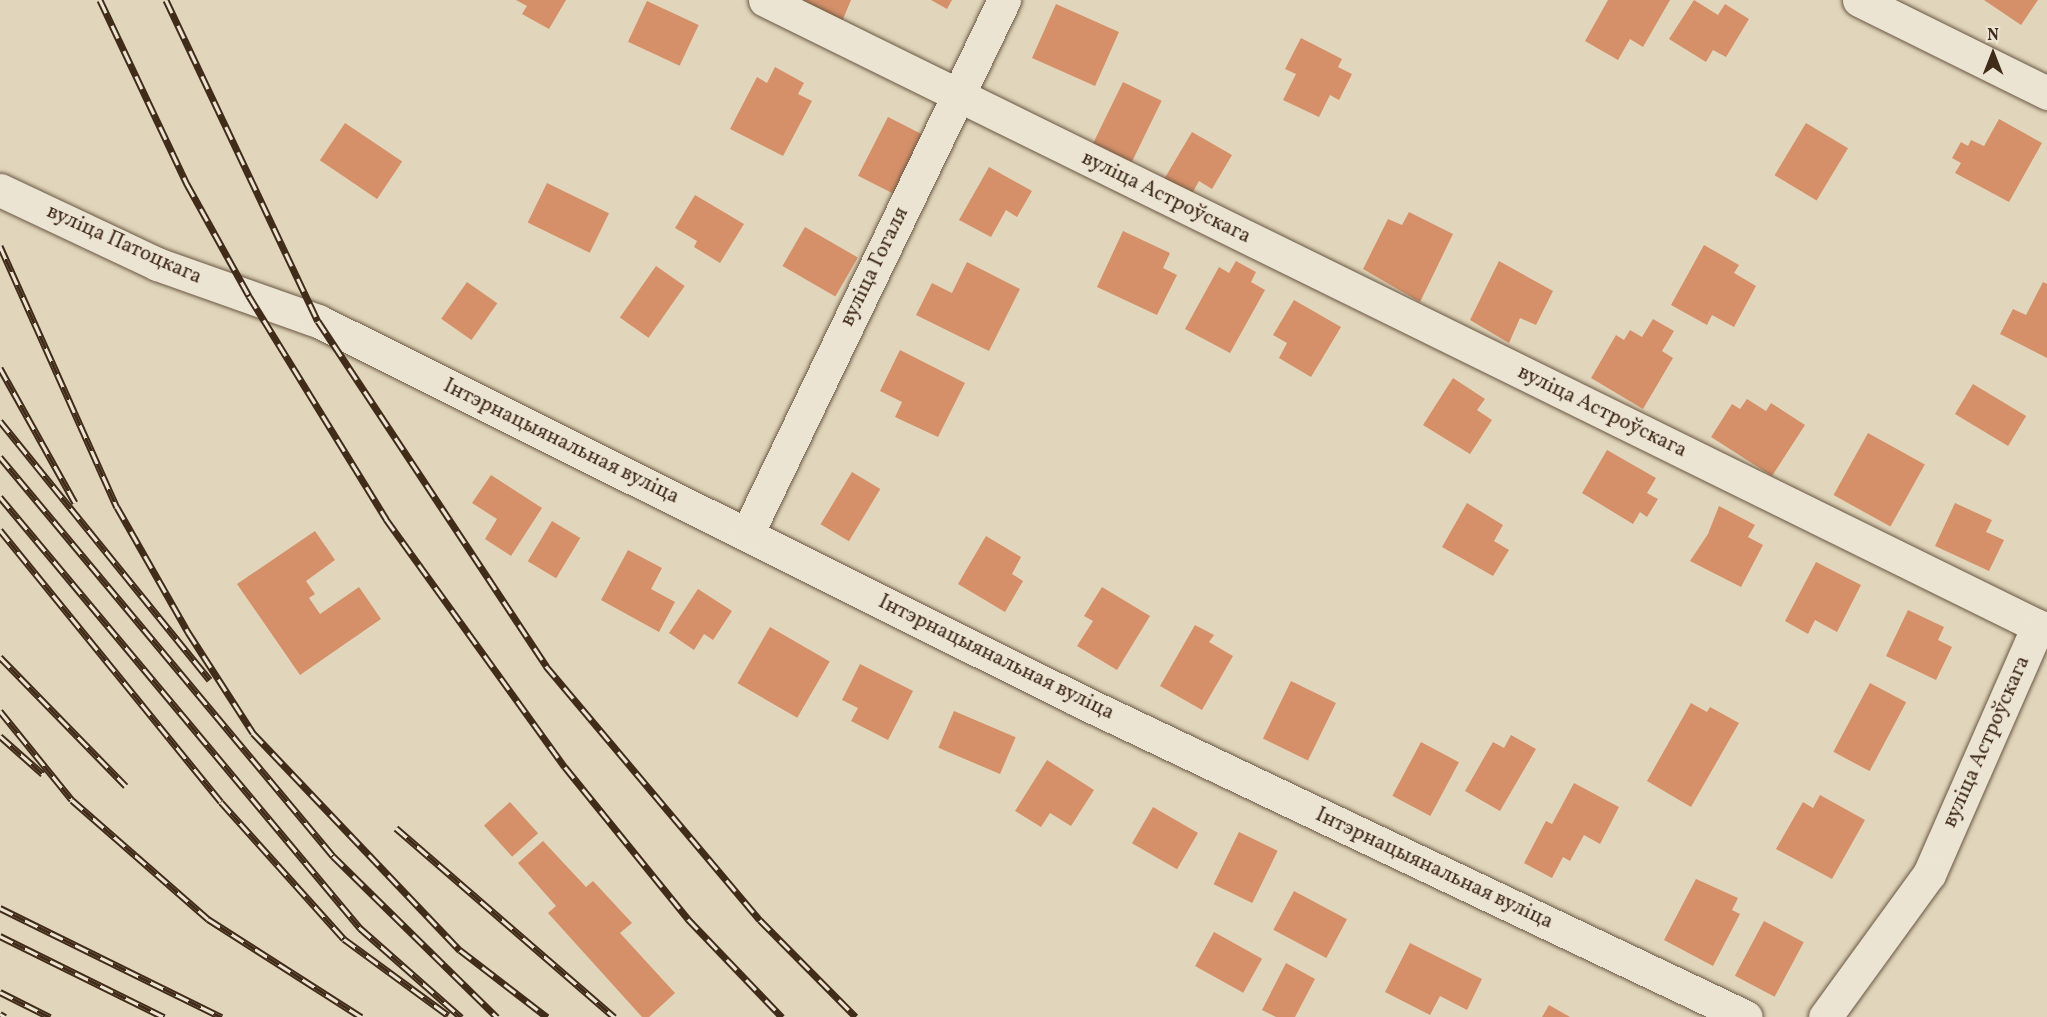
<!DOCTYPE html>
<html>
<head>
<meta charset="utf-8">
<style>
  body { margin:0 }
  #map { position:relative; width:2047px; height:1017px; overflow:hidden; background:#e1d6bb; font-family:Vollkorn,serif }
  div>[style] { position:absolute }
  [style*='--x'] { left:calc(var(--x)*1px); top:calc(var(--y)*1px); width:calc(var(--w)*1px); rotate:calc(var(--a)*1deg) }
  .building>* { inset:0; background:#d59069; transform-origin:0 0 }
  .roads { filter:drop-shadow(0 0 2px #695642) drop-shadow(0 0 2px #695642) }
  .minor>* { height:33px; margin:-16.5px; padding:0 16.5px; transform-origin:16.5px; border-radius:16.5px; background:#ece4d3 }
  .rail>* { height:7px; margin-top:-3.5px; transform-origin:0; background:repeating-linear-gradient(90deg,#ece4d3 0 14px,#412b19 0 28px); box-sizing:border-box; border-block:2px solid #412b19 }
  span { translate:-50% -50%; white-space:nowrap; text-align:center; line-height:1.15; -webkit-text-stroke:5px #ece4d3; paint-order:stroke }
  .street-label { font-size:21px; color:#412b19 }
  .north { position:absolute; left:1963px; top:24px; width:60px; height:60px; -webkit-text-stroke:4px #ece4d3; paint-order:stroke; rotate:0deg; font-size:16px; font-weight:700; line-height:24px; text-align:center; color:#412b19 }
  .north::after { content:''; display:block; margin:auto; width:21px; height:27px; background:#412b19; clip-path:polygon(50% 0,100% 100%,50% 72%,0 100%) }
</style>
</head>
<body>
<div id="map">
  <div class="building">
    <div style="clip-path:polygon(516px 0,566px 0,549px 29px,522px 14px,527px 6px)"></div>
    <div style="clip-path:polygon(796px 0,851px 0,841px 24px)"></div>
    <div style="clip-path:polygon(931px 0,952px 0,947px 9px)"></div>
    <div style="clip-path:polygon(1608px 0,1670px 0,1643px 47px,1630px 39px,1618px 60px,1585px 41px)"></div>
    <div style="clip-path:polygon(1694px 0,1718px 15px,1725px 4px,1749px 19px,1726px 57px,1713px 50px,1706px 62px,1669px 39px)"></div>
    <div style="clip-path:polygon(1984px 0,2038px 0,2021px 25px)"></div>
    <div style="left:647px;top:1px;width:57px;height:45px;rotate:25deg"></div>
    <div style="left:1056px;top:4px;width:69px;height:59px;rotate:24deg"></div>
    <div style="clip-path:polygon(1301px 38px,1342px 59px,1338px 67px,1352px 74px,1339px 100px,1330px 95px,1319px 117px,1283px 100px,1296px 74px,1285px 69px)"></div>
    <div style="clip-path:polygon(775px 67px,804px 83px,798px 94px,812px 101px,783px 156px,730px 129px,757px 77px,767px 83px)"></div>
    <div style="left:1123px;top:82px;width:43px;height:72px;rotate:26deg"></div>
    <div style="left:888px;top:117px;width:42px;height:66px;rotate:27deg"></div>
    <div style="clip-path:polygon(1999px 119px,2042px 143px,2009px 202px,1955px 173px,1961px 163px,1952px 158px,1961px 142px,1968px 146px,1971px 140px,1984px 146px)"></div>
    <div style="left:345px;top:123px;width:69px;height:45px;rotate:34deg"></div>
    <div style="left:1806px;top:123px;width:49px;height:61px;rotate:31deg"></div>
    <div style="clip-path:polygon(1192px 132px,1232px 155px,1212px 189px,1199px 181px,1190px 197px,1163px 181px)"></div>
    <div style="clip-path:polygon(989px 167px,1032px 191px,1017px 217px,1006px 210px,991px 237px,959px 220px)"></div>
    <div style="left:547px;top:183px;width:69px;height:44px;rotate:26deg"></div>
    <div style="clip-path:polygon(695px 195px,744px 224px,720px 263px,694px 247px,697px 241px,675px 228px)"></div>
    <div style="clip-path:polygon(1409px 212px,1453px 234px,1420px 302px,1363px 269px,1388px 219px,1402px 225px)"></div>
    <div style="left:805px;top:227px;width:61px;height:45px;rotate:30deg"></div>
    <div style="clip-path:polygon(1123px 231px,1170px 253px,1163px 268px,1177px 275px,1157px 315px,1097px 287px)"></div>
    <div style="clip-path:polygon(1704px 245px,1739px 265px,1734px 273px,1756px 286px,1734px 327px,1712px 315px,1707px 325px,1671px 305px)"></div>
    <div style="clip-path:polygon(1236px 261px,1256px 272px,1251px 282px,1265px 290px,1230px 353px,1185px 329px,1219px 267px,1229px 273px)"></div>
    <div style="clip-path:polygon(1499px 261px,1553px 291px,1536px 325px,1520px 318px,1509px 343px,1470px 320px)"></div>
    <div style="clip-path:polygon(967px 262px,1020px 289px,989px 351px,916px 315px,932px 283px,952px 293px)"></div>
    <div style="left:656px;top:266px;width:35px;height:63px;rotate:35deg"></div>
    <div style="left:467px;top:282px;width:37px;height:45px;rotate:35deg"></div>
    <div style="clip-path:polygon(2043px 282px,2047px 284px,2047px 358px,2000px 334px,2013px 309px,2026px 315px)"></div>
    <div style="clip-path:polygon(1294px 300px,1341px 327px,1311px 377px,1279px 358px,1287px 343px,1273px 335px)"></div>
    <div style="clip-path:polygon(1653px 319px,1674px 331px,1662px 351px,1673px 358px,1643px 409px,1591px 378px,1616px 335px,1624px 340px,1630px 330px,1642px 337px)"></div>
    <div style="clip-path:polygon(900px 350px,965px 383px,938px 437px,895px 417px,902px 402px,880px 391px)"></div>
    <div style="clip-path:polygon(1453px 378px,1485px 399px,1477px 410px,1492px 420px,1470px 454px,1423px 425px)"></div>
    <div style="left:1973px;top:384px;width:62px;height:35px;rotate:31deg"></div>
    <div style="clip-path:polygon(1747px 399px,1766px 411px,1771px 403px,1805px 425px,1772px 476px,1711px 437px,1732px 404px,1740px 409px)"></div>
    <div style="left:1868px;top:433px;width:65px;height:71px;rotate:29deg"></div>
    <div style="clip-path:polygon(1607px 450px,1656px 478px,1647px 493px,1658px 499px,1647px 517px,1640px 512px,1633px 524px,1582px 493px)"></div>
    <div style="left:852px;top:472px;width:33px;height:61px;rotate:31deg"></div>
    <div style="clip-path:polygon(491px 475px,542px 508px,511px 556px,485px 539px,497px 519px,472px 503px)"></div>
    <div style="clip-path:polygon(1467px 503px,1503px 525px,1494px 541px,1509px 550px,1493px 576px,1442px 547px)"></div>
    <div style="clip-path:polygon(1955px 503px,1992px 520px,1986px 532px,2004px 540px,1989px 571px,1935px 546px)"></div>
    <div style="clip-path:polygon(1719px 506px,1755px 525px,1748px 537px,1763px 545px,1741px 587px,1690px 561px,1708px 534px)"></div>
    <div style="left:552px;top:521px;width:33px;height:47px;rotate:31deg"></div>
    <div style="clip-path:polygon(315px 531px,335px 560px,306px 581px,315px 594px,309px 598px,320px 614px,359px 587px,381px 619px,300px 675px,237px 584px)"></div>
    <div style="clip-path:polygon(986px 536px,1021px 557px,1012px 574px,1023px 581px,1005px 612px,958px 584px)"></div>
    <div style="clip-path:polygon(628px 550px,662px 568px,651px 589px,675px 602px,659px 632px,601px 600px)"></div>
    <div style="clip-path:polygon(1816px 562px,1861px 585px,1837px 632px,1815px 620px,1808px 634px,1785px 621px)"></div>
    <div style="clip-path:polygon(1102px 587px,1150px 616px,1117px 670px,1077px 646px,1093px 621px,1084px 616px)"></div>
    <div style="clip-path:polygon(698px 589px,732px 611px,713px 640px,704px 634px,694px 650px,669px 633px)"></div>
    <div style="clip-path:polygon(1908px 610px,1944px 627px,1938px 640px,1952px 647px,1936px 680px,1886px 656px)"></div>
    <div style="clip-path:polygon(1195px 625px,1214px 635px,1209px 642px,1233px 656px,1202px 710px,1160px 686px)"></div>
    <div style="left:770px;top:627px;width:69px;height:65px;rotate:30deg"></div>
    <div style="clip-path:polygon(860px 664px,913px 691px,888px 740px,851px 721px,858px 708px,842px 700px)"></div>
    <div style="left:1291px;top:681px;width:50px;height:64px;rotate:26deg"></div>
    <div style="left:1870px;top:683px;width:41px;height:78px;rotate:28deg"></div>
    <div style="clip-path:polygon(1691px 703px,1707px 712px,1710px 707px,1739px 723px,1691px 807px,1647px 781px)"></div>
    <div style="left:954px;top:711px;width:67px;height:40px;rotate:23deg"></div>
    <div style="clip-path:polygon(1511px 735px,1536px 749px,1500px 811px,1465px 791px,1493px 742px,1504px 748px)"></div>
    <div style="left:1421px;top:742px;width:43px;height:61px;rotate:28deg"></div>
    <div style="clip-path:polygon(1047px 760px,1094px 790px,1071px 826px,1050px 813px,1041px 827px,1015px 811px)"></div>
    <div style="clip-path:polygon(1574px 783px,1619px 807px,1600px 844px,1584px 835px,1570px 861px,1563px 857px,1552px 878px,1524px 863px,1546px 821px,1552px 824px)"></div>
    <div style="clip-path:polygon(1820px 795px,1865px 820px,1832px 879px,1776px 849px,1803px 802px,1813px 808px)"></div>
    <div style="left:510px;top:802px;width:42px;height:35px;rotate:48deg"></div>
    <div style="left:1153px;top:807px;width:52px;height:42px;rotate:30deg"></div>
    <div style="left:1239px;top:832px;width:43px;height:58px;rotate:26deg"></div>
    <div style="clip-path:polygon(543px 841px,586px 887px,593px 881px,632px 923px,620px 933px,675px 993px,649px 1017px,642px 1017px,548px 913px,556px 906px,518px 863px)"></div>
    <div style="clip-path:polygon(1696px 879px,1738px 898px,1732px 910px,1740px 914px,1713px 966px,1664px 940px)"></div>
    <div style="left:1294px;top:891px;width:60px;height:44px;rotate:28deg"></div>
    <div style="left:1764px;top:921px;width:45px;height:62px;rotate:28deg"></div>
    <div style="left:1214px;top:932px;width:55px;height:39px;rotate:29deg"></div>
    <div style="clip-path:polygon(1410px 943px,1482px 979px,1467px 1010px,1440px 996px,1430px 1015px,1385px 992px)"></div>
    <div style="clip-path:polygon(1286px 963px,1315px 979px,1295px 1017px,1276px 1017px,1262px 1010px)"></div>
    <div style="clip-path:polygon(1549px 1005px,1570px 1017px,1542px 1017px)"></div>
  </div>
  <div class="roads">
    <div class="minor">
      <div style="--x:765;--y:0;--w:1419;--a:26.19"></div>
      <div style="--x:2038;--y:626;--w:271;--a:113.7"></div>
      <div style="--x:1929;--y:874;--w:177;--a:126"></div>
      <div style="--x:1859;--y:0;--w:210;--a:26.3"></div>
      <div style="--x:0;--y:190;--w:174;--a:25.2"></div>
      <div style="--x:157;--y:264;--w:171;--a:19.5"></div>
      <div style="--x:318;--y:321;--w:849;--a:26.5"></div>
      <div style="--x:1078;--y:700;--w:739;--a:25.39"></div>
      <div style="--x:747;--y:534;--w:593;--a:-64.3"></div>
    </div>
  </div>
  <div class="rail">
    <div style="--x:100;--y:0;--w:204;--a:64.7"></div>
    <div style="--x:187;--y:184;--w:128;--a:61"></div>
    <div style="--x:249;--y:296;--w:262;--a:58.4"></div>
    <div style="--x:386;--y:519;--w:306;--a:54.2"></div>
    <div style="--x:565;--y:767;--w:196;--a:51"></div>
    <div style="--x:688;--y:919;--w:136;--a:46.2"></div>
    <div style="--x:166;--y:0;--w:355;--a:64.7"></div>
    <div style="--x:318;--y:321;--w:414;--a:56.5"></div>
    <div style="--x:546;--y:666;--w:332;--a:49.9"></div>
    <div style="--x:760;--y:920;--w:136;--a:45.3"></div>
    <div style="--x:0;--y:246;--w:286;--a:65.9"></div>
    <div style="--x:117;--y:507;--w:144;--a:60.4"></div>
    <div style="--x:188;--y:632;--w:120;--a:57.2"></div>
    <div style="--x:253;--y:733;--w:300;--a:46.4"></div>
    <div style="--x:460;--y:950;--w:110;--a:37.6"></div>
    <div style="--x:0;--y:368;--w:154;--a:60.9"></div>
    <div style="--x:0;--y:421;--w:333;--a:51"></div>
    <div style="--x:0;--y:457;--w:520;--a:50.15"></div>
    <div style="--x:333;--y:856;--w:230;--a:44.5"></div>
    <div style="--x:0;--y:497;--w:562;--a:50.13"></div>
    <div style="--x:360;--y:928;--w:135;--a:41.4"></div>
    <div style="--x:0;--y:530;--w:350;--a:50.9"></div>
    <div style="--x:221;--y:802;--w:184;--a:48.1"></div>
    <div style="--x:344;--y:939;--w:129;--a:36.2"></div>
    <div style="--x:0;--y:657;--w:180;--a:45.7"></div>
    <div style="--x:0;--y:711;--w:114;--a:51"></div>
    <div style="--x:72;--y:800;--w:181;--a:41.2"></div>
    <div style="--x:208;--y:919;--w:182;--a:32.6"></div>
    <div style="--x:0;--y:736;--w:57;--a:41.5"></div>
    <div style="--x:396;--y:828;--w:289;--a:40.9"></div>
    <div style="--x:0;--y:908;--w:247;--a:26.2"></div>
    <div style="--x:0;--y:936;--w:183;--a:26.3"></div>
    <div style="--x:0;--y:992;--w:56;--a:26.6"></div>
    <div style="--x:0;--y:1014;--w:6;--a:31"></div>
  </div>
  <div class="street-label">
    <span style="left:1166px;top:198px;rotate:26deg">вуліца Астроўскага</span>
    <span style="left:124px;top:245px;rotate:24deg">вуліца Патоцкага</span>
    <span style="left:875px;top:267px;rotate:-64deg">вуліца Гогаля</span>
    <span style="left:1602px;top:412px;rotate:26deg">вуліца Астроўскага</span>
    <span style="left:561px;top:442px;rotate:26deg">Інтэрнацыянальная вуліца</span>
    <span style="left:996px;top:658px;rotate:26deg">Інтэрнацыянальная вуліца</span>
    <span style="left:1987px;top:742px;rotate:-66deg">вуліца Астроўскага</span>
    <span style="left:1434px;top:869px;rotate:25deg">Інтэрнацыянальная вуліца</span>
  </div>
  <div class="north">N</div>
</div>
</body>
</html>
